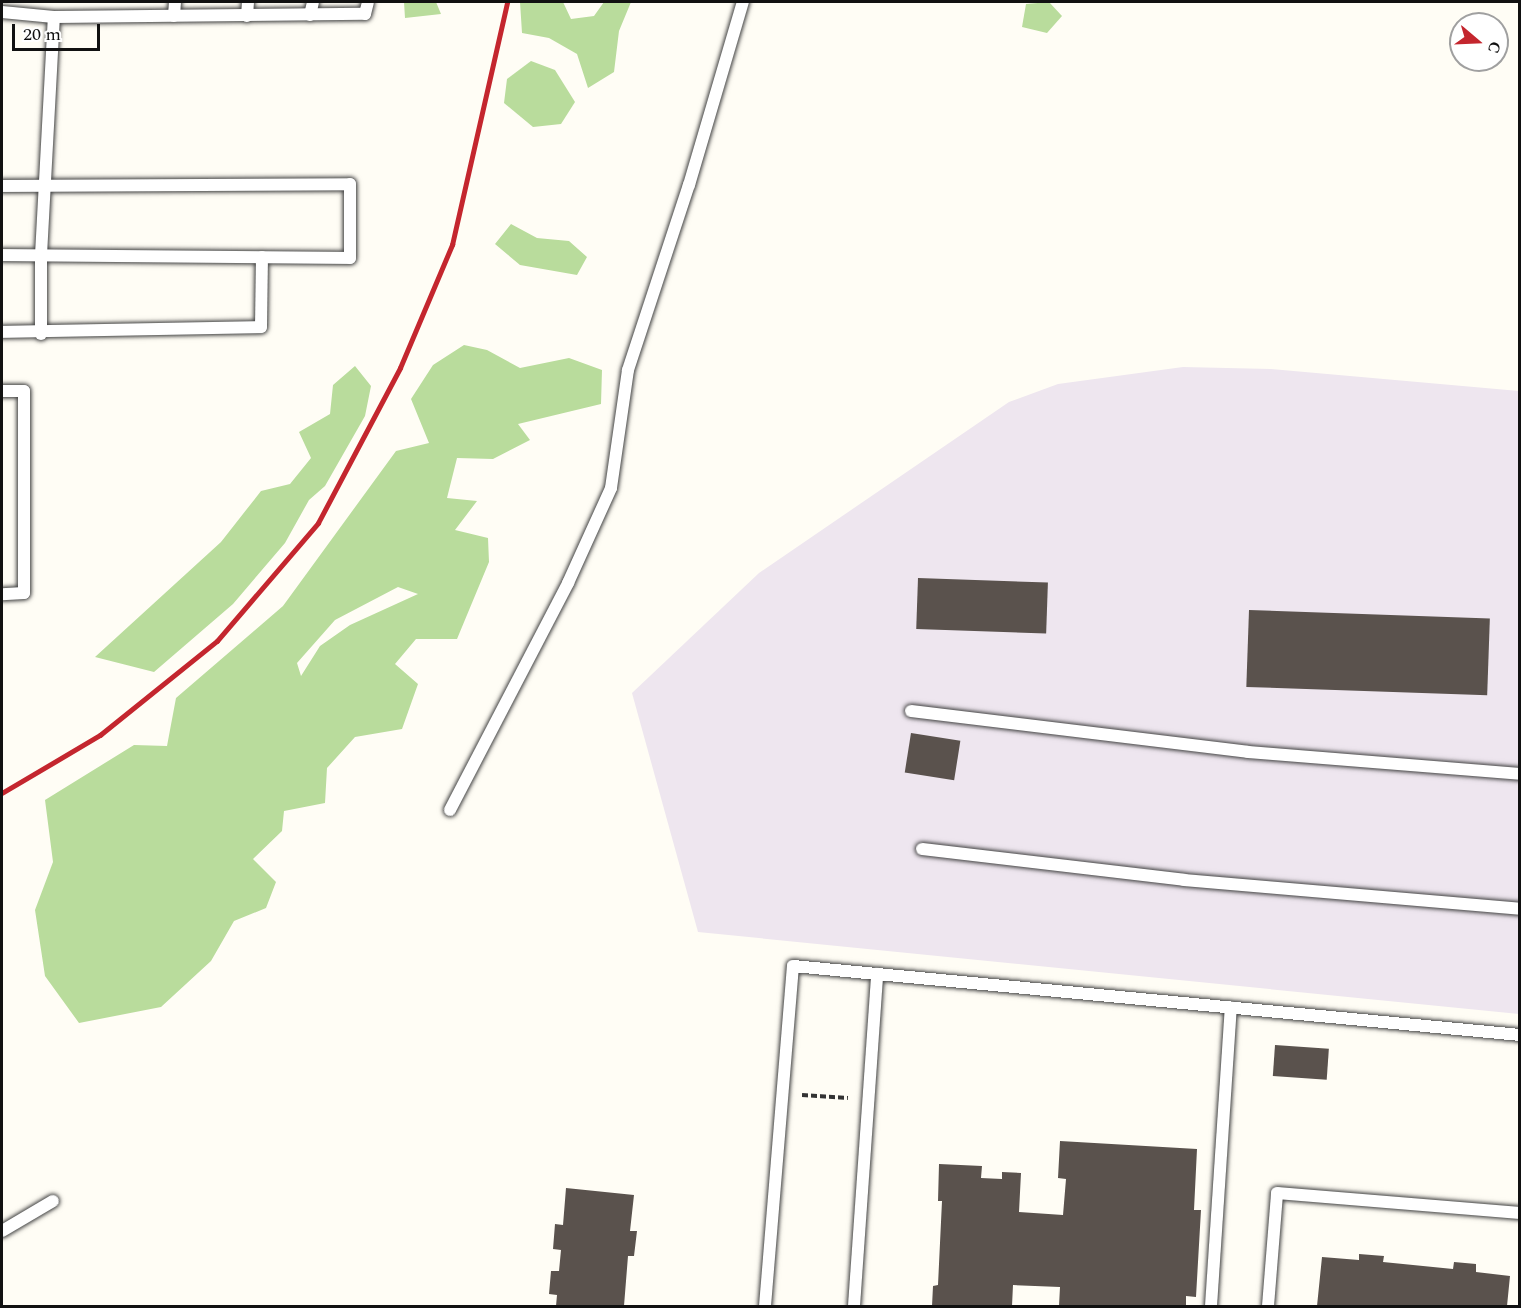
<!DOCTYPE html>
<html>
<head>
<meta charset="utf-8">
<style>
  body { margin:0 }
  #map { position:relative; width:1521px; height:1308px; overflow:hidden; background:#fffdf5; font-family:Spectral,serif }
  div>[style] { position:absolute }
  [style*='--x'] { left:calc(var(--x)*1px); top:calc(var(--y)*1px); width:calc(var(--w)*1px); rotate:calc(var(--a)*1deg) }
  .industrial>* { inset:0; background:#eee6ef }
  .forest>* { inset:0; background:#b9dc9c }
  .building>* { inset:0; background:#5a524d; transform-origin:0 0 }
  .path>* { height:4px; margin-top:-2px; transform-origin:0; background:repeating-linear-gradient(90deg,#333 0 6px,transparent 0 9px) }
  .roads { filter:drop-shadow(0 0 2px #444) drop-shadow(0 0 2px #444) }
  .service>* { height:12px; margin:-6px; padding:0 6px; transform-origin:6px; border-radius:6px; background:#fff }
  .rail>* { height:4.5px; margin:-2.25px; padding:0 2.25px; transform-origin:2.25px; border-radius:2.25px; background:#c4262e }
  span { translate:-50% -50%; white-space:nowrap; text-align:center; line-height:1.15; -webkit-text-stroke:6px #fff; paint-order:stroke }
  .frame { position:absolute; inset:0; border:3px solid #111; pointer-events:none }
  .north { position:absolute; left:1449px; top:12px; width:60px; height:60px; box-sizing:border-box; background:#fff; border:2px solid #a0a0a0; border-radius:50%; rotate:109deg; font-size:16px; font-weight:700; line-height:24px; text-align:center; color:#111 }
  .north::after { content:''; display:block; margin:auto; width:21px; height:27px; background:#c4262e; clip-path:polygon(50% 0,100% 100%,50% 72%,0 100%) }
  .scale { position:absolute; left:12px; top:24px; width:88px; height:27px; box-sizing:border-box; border:3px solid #111; border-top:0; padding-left:8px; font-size:18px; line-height:21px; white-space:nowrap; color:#111; -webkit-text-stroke:4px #fff; paint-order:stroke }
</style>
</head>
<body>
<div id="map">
  <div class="industrial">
    <div style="clip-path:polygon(1183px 367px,1271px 369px,1519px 391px,1519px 1014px,698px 932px,632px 693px,759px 573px,1009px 402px,1058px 384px)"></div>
  </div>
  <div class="forest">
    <div style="clip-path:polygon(404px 2px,436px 2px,441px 14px,405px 18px)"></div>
    <div style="clip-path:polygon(520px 2px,563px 2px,571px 19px,594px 16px,604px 2px,631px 2px,619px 31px,614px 72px,588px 88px,577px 54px,549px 38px,522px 33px)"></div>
    <div style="clip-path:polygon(1049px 2px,1062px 16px,1047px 33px,1022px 27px,1026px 4px)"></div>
    <div style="clip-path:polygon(531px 61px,555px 70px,575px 102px,561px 124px,533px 127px,504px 103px,507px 79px)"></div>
    <div style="clip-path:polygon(511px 224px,537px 238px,569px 241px,587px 257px,577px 275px,520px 265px,495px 244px)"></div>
    <div style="clip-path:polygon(evenodd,464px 345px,487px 350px,520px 368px,569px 358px,602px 370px,601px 404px,518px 424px,530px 440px,493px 459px,457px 458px,447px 498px,477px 501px,455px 530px,488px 538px,489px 562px,457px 639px,416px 639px,395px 664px,418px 684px,402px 729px,355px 737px,327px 768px,325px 803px,284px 811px,282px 831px,253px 859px,276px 882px,266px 908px,234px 921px,211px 961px,161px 1007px,79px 1023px,45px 976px,35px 910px,53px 862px,45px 800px,134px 745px,167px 746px,176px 698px,283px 606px,396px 451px,429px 443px,411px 399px,433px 365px,464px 345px,398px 587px,418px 594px,350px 625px,320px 646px,301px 676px,297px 663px,335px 620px,398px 587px)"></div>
    <div style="clip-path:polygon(355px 366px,371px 386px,365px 416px,325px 486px,309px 500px,285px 543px,233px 604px,154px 672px,95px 657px,221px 542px,261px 491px,290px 484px,311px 458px,299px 432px,330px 414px,333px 385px)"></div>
  </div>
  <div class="building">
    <div style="left:918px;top:578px;width:130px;height:51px;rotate:2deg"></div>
    <div style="left:1249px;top:610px;width:241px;height:77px;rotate:2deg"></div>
    <div style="left:911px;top:733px;width:50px;height:40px;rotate:9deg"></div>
    <div style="left:1275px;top:1045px;width:54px;height:31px;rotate:4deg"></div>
    <div style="clip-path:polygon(1060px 1141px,1197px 1149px,1194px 1210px,1201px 1210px,1196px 1297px,1186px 1296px,1186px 1306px,1059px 1306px,1060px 1287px,1013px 1285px,1012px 1306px,932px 1306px,933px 1286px,938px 1285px,942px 1201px,938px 1201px,939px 1164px,982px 1166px,981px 1178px,1002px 1179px,1002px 1172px,1021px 1173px,1019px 1212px,1063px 1215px,1066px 1179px,1058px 1178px)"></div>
    <div style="clip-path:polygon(566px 1188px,634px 1195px,630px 1231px,637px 1231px,634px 1256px,628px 1256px,624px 1306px,556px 1306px,557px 1295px,549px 1294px,551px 1271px,559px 1271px,561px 1250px,553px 1249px,555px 1224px,563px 1225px)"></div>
    <div style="clip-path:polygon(1359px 1254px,1384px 1256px,1383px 1262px,1453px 1269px,1454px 1262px,1476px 1264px,1476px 1272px,1510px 1276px,1507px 1306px,1317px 1306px,1322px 1257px,1359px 1260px)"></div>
  </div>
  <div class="path">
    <div style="--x:802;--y:1095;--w:46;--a:3.7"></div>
  </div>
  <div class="roads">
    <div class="service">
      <div style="--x:2;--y:12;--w:52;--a:5.5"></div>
      <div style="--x:54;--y:17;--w:311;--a:-0.6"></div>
      <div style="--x:365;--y:14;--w:12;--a:-76"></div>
      <div style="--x:310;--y:15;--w:13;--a:-77"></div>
      <div style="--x:174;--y:16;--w:14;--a:-86"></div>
      <div style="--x:247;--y:16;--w:14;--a:-86"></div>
      <div style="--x:2;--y:186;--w:348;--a:-0.3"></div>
      <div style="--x:350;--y:184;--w:74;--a:90"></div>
      <div style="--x:350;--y:258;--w:348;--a:-179.5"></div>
      <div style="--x:2;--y:332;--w:259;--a:-1.1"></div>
      <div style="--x:261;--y:327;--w:70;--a:-89.2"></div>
      <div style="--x:41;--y:334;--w:79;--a:-90"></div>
      <div style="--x:41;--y:255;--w:238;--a:-86.9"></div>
      <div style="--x:2;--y:391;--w:22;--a:0"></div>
      <div style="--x:24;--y:391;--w:202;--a:90"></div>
      <div style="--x:24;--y:593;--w:22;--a:177"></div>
      <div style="--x:911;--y:711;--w:339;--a:6.9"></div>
      <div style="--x:1248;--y:752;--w:273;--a:4.6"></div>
      <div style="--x:450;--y:810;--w:256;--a:-62.5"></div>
      <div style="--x:568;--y:583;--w:104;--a:-65.6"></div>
      <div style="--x:611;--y:488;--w:119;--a:-81.8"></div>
      <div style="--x:628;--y:370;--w:195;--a:-71.8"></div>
      <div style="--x:689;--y:185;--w:191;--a:-73.6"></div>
      <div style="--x:922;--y:849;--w:264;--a:6.7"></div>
      <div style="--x:1184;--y:880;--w:337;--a:4.9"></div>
      <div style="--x:2;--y:1231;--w:59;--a:-30.5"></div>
      <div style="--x:765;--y:1306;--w:341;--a:-85.3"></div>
      <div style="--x:793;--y:966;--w:730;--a:5.42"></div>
      <div style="--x:854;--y:1306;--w:333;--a:-86"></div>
      <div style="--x:1211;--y:1306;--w:299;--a:-86.2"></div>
      <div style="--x:1268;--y:1306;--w:113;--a:-85.4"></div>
      <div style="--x:1277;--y:1193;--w:244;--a:4.7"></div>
    </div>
  </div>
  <div class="rail">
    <div style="--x:2;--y:793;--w:114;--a:-30.6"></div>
    <div style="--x:100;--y:735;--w:150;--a:-38.8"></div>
    <div style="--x:217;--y:641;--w:155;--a:-49.4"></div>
    <div style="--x:318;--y:523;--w:175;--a:-62.1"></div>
    <div style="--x:400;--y:368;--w:134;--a:-67.1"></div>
    <div style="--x:452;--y:245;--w:249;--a:-77.2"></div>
  </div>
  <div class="frame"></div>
  <div class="north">С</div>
  <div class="scale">20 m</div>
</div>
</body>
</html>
